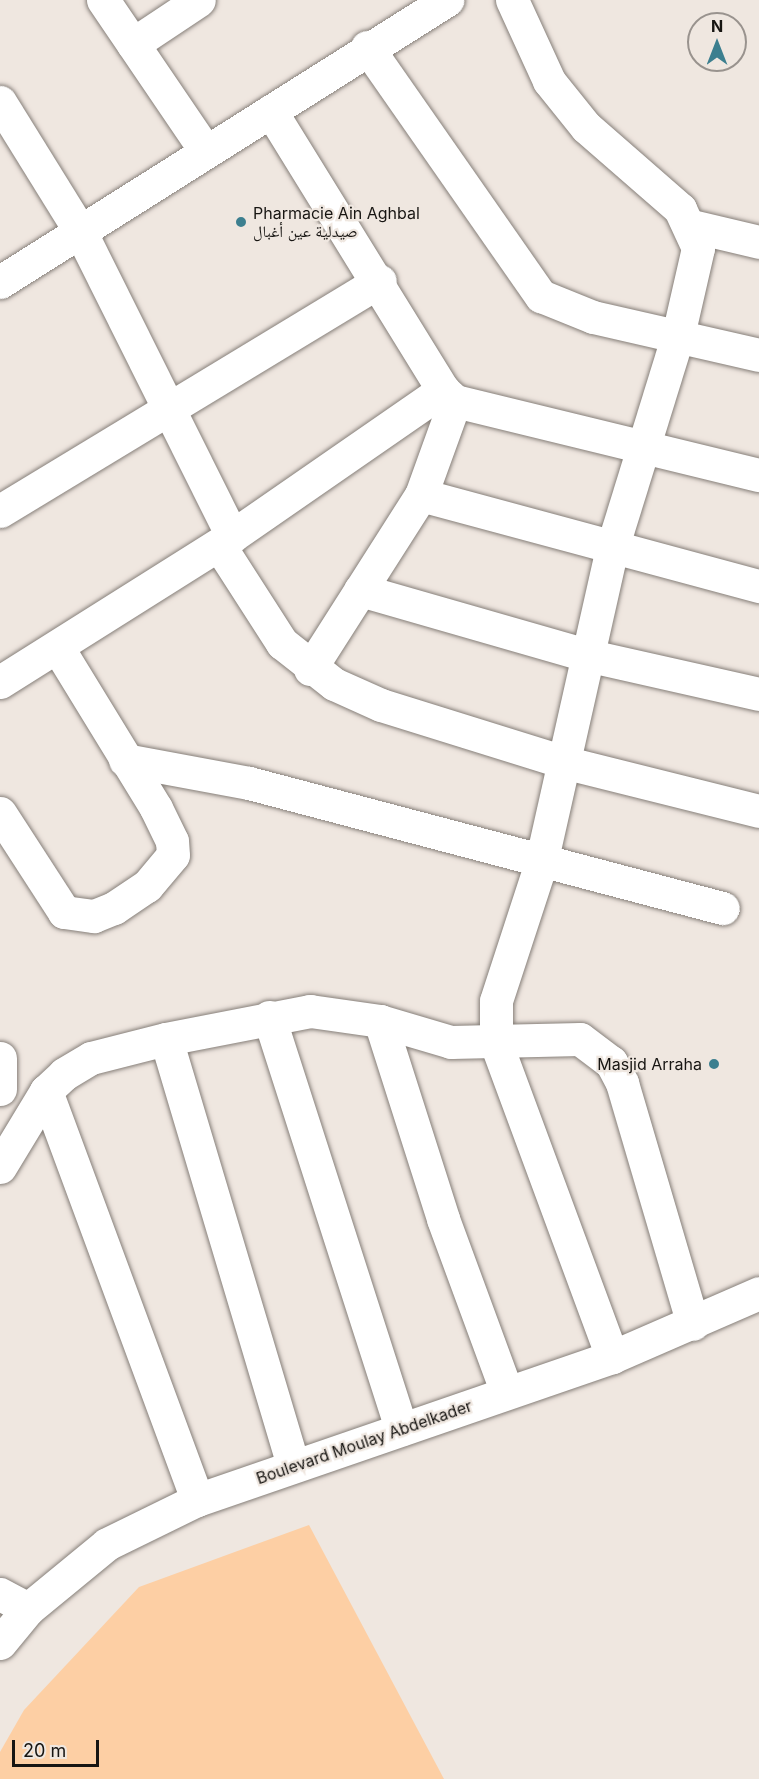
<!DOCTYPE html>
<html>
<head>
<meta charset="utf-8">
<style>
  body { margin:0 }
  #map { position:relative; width:759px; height:1779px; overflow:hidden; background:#efe7e0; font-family:Inter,"Noto Naskh Arabic",sans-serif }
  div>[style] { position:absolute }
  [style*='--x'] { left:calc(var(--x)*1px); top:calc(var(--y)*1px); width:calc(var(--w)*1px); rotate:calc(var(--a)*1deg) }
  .green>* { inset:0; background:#fdcfa4 }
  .roads { filter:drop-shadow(0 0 2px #867f79) drop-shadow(0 0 2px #867f79) }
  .street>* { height:33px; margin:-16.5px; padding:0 16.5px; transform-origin:16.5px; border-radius:16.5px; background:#fff }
  .secondary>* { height:33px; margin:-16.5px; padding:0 16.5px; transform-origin:16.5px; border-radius:16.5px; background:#fff }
  .dots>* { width:16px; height:16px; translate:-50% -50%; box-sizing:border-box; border:3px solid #efe7e0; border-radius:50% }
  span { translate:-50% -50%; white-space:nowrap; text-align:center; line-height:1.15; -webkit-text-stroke:4.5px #efe7e0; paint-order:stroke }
  .poi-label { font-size:16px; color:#171512 }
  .left { translate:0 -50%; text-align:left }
  .right { translate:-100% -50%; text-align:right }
  .street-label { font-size:16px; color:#171512 }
  .north { position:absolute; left:687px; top:12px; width:60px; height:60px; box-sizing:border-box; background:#efe7e0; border:2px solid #99938e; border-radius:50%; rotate:0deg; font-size:16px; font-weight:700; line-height:24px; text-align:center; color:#171512 }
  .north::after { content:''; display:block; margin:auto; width:21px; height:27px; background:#3c7f8f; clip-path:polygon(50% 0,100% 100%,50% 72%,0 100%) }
  .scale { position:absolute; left:12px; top:1740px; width:87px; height:27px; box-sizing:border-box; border:3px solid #171512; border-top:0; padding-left:8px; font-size:18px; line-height:21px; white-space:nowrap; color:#171512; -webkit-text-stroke:4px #efe7e0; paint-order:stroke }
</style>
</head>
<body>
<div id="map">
  <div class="green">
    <div style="clip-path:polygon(309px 1525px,444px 1779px,0 1779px,0 1752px,24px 1710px,139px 1587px)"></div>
  </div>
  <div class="roads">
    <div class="street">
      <div style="--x:103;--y:0;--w:181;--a:55.8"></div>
      <div style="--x:512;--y:0;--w:89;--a:65.4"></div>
      <div style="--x:549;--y:81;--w:59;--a:51.2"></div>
      <div style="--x:586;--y:127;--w:125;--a:41.1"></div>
      <div style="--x:680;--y:209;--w:43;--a:65.2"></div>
      <div style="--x:698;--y:248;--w:89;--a:102.9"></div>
      <div style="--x:678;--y:335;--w:223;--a:107.2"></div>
      <div style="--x:612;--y:548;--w:323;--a:102.7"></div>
      <div style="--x:541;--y:863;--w:145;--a:108.1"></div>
      <div style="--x:496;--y:1001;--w:42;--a:90"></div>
      <div style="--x:496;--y:1043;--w:335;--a:69.7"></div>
      <div style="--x:133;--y:44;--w:79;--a:-33.7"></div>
      <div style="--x:367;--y:47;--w:304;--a:55.1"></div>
      <div style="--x:541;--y:296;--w:56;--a:22"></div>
      <div style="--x:593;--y:317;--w:170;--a:12.9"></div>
      <div style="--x:0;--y:102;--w:152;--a:58.2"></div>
      <div style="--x:80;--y:231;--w:341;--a:63.5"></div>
      <div style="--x:692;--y:226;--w:69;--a:13.4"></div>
      <div style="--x:0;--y:282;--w:529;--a:-32.25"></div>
      <div style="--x:443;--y:390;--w:16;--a:43"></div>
      <div style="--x:455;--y:401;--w:313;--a:13.7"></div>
      <div style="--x:421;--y:495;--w:100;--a:-70.1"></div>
      <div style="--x:0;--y:511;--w:444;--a:-31.2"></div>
      <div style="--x:219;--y:545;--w:117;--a:57.3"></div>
      <div style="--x:282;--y:643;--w:66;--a:38.3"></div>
      <div style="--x:334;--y:684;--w:51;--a:24.1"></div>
      <div style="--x:381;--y:705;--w:195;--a:17.3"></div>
      <div style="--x:567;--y:763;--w:198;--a:14"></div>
      <div style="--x:360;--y:590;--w:235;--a:16"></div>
      <div style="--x:586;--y:655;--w:177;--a:12.7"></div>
      <div style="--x:310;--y:669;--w:206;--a:-57.5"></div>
      <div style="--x:421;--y:495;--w:350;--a:15.1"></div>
      <div style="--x:0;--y:682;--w:274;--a:-32.2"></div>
      <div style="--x:232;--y:536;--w:257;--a:-34.7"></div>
      <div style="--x:443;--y:390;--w:328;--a:-121.7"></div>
      <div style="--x:125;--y:760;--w:126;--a:10.5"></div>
      <div style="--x:249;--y:783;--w:490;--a:14.8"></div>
      <div style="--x:0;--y:813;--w:118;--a:57.1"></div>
      <div style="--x:64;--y:912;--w:30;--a:8"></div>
      <div style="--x:94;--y:916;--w:22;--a:-22"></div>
      <div style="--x:114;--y:908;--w:40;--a:-34"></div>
      <div style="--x:147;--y:886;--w:40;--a:-50"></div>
      <div style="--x:173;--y:855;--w:14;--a:-94"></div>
      <div style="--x:172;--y:841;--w:37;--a:-116"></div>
      <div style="--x:156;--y:808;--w:188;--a:-121.5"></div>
      <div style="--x:269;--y:1017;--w:433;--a:72.2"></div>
      <div style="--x:380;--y:1021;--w:208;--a:72.3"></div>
      <div style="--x:443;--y:1219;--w:185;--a:69.8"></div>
      <div style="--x:166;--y:1039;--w:444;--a:73.4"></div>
      <div style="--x:0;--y:1058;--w:31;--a:90"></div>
      <div style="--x:46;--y:1091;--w:436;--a:69.7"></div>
      <div style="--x:0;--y:1167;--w:89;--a:-58.8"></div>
      <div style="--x:46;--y:1091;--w:25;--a:-43"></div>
      <div style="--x:64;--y:1074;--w:31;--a:-31"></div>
      <div style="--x:91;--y:1058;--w:77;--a:-14.2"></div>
      <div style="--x:166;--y:1039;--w:147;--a:-11"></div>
      <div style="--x:310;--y:1011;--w:71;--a:8.1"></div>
      <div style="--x:380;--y:1021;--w:74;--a:16.5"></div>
      <div style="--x:451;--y:1042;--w:129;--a:-1.3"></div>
      <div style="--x:580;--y:1039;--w:39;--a:37"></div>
      <div style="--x:611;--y:1062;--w:24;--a:62"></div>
      <div style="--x:622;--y:1083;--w:251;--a:73.6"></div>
    </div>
    <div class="secondary">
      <div style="--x:0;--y:1594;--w:32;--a:28"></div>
      <div style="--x:0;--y:1643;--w:44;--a:-50.5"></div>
      <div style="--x:28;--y:1609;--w:102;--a:-39.4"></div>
      <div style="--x:107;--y:1544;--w:100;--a:-26.1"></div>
      <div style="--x:197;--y:1500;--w:439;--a:-19"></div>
      <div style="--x:612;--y:1357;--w:160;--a:-23.5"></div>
    </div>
  </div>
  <div class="dots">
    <div style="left:241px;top:222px;background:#3c7f8f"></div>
    <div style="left:714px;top:1064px;background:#3c7f8f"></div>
  </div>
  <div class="poi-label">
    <span class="left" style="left:253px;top:222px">Pharmacie Ain Aghbal<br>صيدلية عين أغبال</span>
    <span class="right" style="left:702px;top:1064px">Masjid Arraha</span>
  </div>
  <div class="street-label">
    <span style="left:364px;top:1442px;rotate:-19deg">Boulevard Moulay Abdelkader</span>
  </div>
  <div class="north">N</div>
  <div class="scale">20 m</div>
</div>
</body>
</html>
